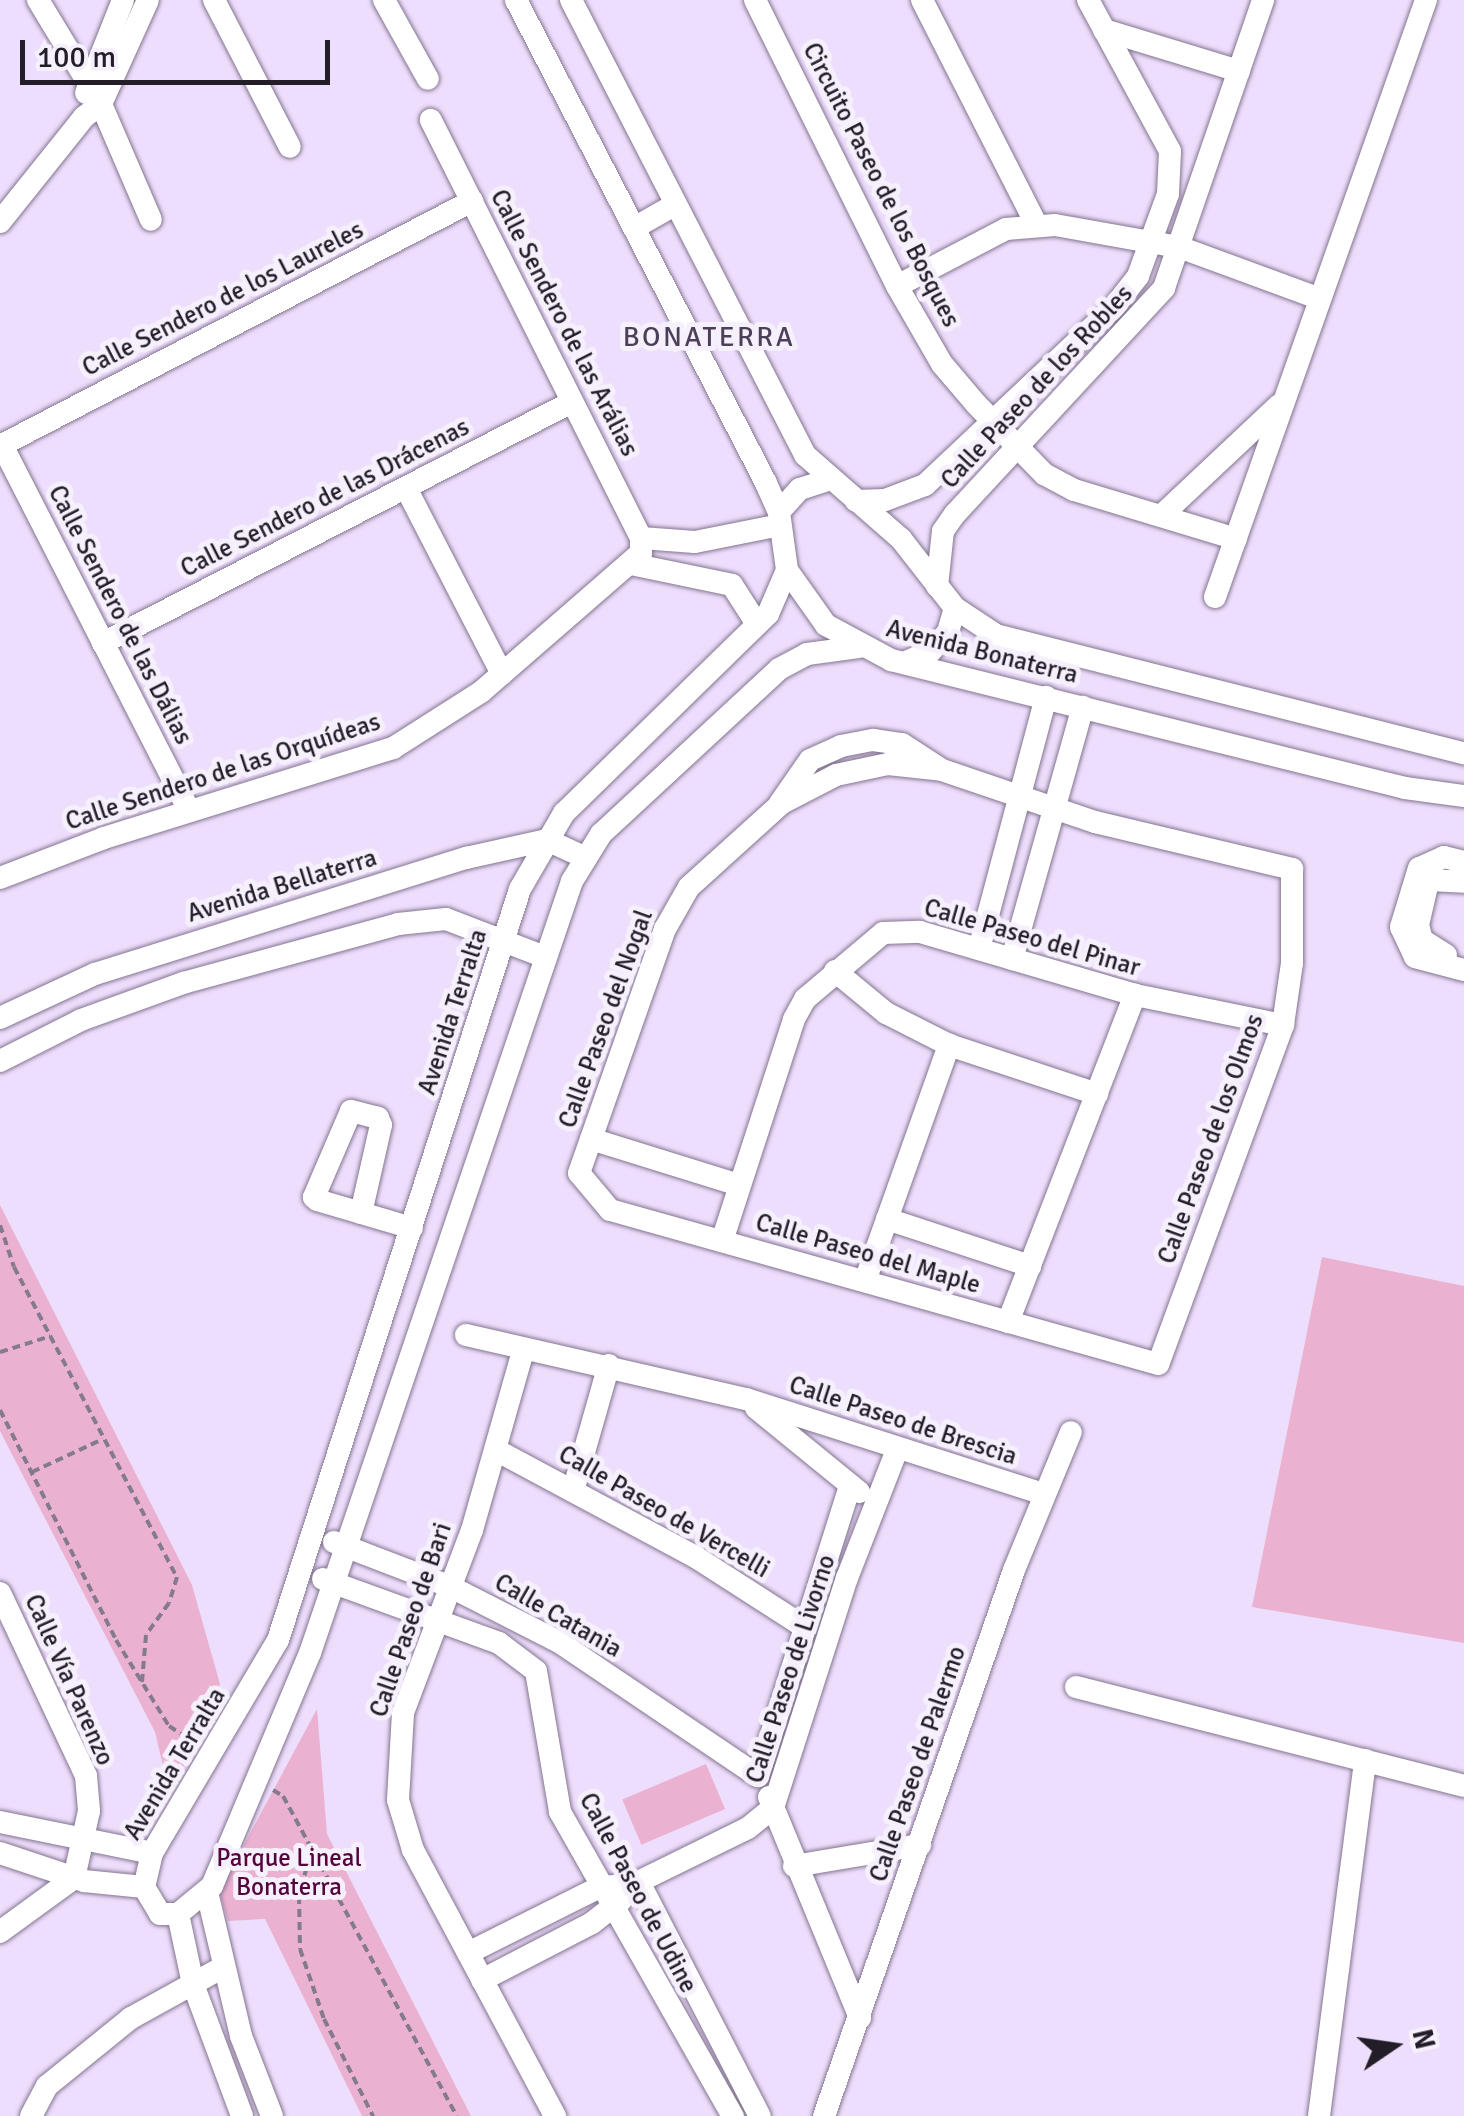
<!DOCTYPE html>
<html>
<head>
<meta charset="utf-8">
<style>
  body { margin:0 }
  #map { position:relative; width:1464px; height:2116px; overflow:hidden; background:#eedefd; font-family:Signika,sans-serif }
  div>[style] { position:absolute }
  [style*='--x'] { left:calc(var(--x)*1px); top:calc(var(--y)*1px); width:calc(var(--w)*1px); rotate:calc(var(--a)*1deg) }
  .green>* { inset:0; background:#ebb1d1; transform-origin:0 0 }
  .path>* { height:4px; margin-top:-2px; transform-origin:0; background:repeating-linear-gradient(90deg,#847a8e 0 8px,transparent 0 13px) }
  .roads { filter:drop-shadow(0 0 2px #837590) drop-shadow(0 0 2px #837590) }
  .minor>* { height:22px; margin:-11px; padding:0 11px; transform-origin:11px; border-radius:11px; background:#fff }
  span { translate:-50% -50%; white-space:nowrap; text-align:center; line-height:1.15; -webkit-text-stroke:10px #f6f0fc; paint-order:stroke }
  .street-label { font-size:25px; color:#231d28 }
  .park-label { font-size:25px; color:#54033b }
  .neighbourhood-label { font-size:28px; color:#4c3f58; letter-spacing:2.5px }
  .north { position:absolute; left:1344px; top:1996px; width:100px; height:100px; -webkit-text-stroke:8px #f6f0fc; paint-order:stroke; rotate:77deg; font-size:28px; font-weight:700; line-height:40px; text-align:center; color:#231d28 }
  .north::after { content:''; display:block; margin:auto; width:35px; height:45px; background:#231d28; clip-path:polygon(50% 0,100% 100%,50% 72%,0 100%) }
  .scale { position:absolute; left:20px; top:40px; width:310px; height:45px; box-sizing:border-box; border:5px solid #231d28; border-top:0; padding-left:12px; font-size:30px; line-height:35px; white-space:nowrap; color:#231d28; -webkit-text-stroke:8px #f6f0fc; paint-order:stroke }
</style>
</head>
<body>
<div id="map">
  <div class="green">
    <div style="clip-path:polygon(0 1205px,192px 1585px,220px 1684px,202px 1734px,169px 1791px,155px 1732px,0 1431px)"></div>
    <div style="clip-path:polygon(1322px 1257px,1464px 1286px,1464px 1643px,1252px 1607px)"></div>
    <div style="clip-path:polygon(317px 1709px,327px 1834px,471px 2116px,362px 2116px,265px 1919px,228px 1921px,219px 1891px)"></div>
    <div style="left:706px;top:1764px;width:49px;height:91px;rotate:67deg"></div>
  </div>
  <div class="path">
    <div style="--x:0;--y:1225;--w:44;--a:71.6"></div>
    <div style="--x:14;--y:1267;--w:350;--a:62.3"></div>
    <div style="--x:177;--y:1577;--w:27;--a:107"></div>
    <div style="--x:169;--y:1603;--w:39;--a:126"></div>
    <div style="--x:146;--y:1635;--w:47;--a:94.9"></div>
    <div style="--x:0;--y:1352;--w:53;--a:-17.4"></div>
    <div style="--x:0;--y:1410;--w:258;--a:63.2"></div>
    <div style="--x:116;--y:1640;--w:101;--a:58.4"></div>
    <div style="--x:169;--y:1726;--w:31;--a:33"></div>
    <div style="--x:32;--y:1472;--w:78;--a:-24.9"></div>
    <div style="--x:273;--y:1790;--w:12;--a:31"></div>
    <div style="--x:283;--y:1796;--w:364;--a:61.5"></div>
    <div style="--x:310;--y:1855;--w:42;--a:105"></div>
    <div style="--x:299;--y:1896;--w:53;--a:88.9"></div>
    <div style="--x:300;--y:1949;--w:74;--a:71.1"></div>
    <div style="--x:324;--y:2019;--w:109;--a:63.2"></div>
  </div>
  <div class="roads">
    <div class="minor">
      <div style="--x:38;--y:0;--w:122;--a:58.8"></div>
      <div style="--x:101;--y:104;--w:126;--a:66.7"></div>
      <div style="--x:214;--y:0;--w:165;--a:62.7"></div>
      <div style="--x:384;--y:0;--w:90;--a:60.9"></div>
      <div style="--x:516;--y:0;--w:542;--a:62.63"></div>
      <div style="--x:765;--y:481;--w:34;--a:66"></div>
      <div style="--x:779;--y:512;--w:59;--a:82.1"></div>
      <div style="--x:787;--y:570;--w:67;--a:54.7"></div>
      <div style="--x:826;--y:625;--w:74;--a:28.3"></div>
      <div style="--x:891;--y:660;--w:530;--a:13.98"></div>
      <div style="--x:1405;--y:788;--w:60;--a:7.7"></div>
      <div style="--x:571;--y:0;--w:512;--a:62.78"></div>
      <div style="--x:805;--y:455;--w:128;--a:41.2"></div>
      <div style="--x:901;--y:539;--w:88;--a:52"></div>
      <div style="--x:955;--y:608;--w:49;--a:33.4"></div>
      <div style="--x:996;--y:635;--w:483;--a:14.2"></div>
      <div style="--x:755;--y:0;--w:319;--a:63.6"></div>
      <div style="--x:897;--y:286;--w:90;--a:60"></div>
      <div style="--x:942;--y:364;--w:52;--a:49.6"></div>
      <div style="--x:976;--y:404;--w:98;--a:45.8"></div>
      <div style="--x:1044;--y:474;--w:34;--a:28"></div>
      <div style="--x:1074;--y:490;--w:169;--a:16.8"></div>
      <div style="--x:922;--y:0;--w:251;--a:63"></div>
      <div style="--x:1104;--y:30;--w:141;--a:16.9"></div>
      <div style="--x:86;--y:93;--w:100;--a:-68.3"></div>
      <div style="--x:0;--y:222;--w:134;--a:-51.3"></div>
      <div style="--x:84;--y:117;--w:21;--a:-37"></div>
      <div style="--x:101;--y:104;--w:114;--a:-65.7"></div>
      <div style="--x:634;--y:228;--w:48;--a:-29.7"></div>
      <div style="--x:897;--y:286;--w:123;--a:-27.6"></div>
      <div style="--x:1006;--y:229;--w:49;--a:-4.7"></div>
      <div style="--x:1055;--y:225;--w:126;--a:10.1"></div>
      <div style="--x:1179;--y:247;--w:150;--a:20.2"></div>
      <div style="--x:2;--y:445;--w:411;--a:62.9"></div>
      <div style="--x:0;--y:446;--w:532;--a:-27.43"></div>
      <div style="--x:406;--y:488;--w:209;--a:62.7"></div>
      <div style="--x:856;--y:501;--w:29;--a:-2"></div>
      <div style="--x:885;--y:500;--w:43;--a:-20.6"></div>
      <div style="--x:925;--y:485;--w:260;--a:-43.3"></div>
      <div style="--x:1114;--y:307;--w:39;--a:-52"></div>
      <div style="--x:1138;--y:276;--w:87;--a:-69.9"></div>
      <div style="--x:1168;--y:194;--w:43;--a:-87.3"></div>
      <div style="--x:1170;--y:151;--w:172;--a:-118.5"></div>
      <div style="--x:779;--y:512;--w:31;--a:-48"></div>
      <div style="--x:800;--y:489;--w:28;--a:-18"></div>
      <div style="--x:1161;--y:516;--w:162;--a:-43.2"></div>
      <div style="--x:641;--y:538;--w:54;--a:4.2"></div>
      <div style="--x:695;--y:542;--w:87;--a:-11.3"></div>
      <div style="--x:631;--y:564;--w:103;--a:11.7"></div>
      <div style="--x:732;--y:585;--w:46;--a:57.3"></div>
      <div style="--x:787;--y:570;--w:48;--a:113.4"></div>
      <div style="--x:768;--y:614;--w:285;--a:135.7"></div>
      <div style="--x:564;--y:813;--w:88;--a:120.1"></div>
      <div style="--x:520;--y:889;--w:789;--a:107.86"></div>
      <div style="--x:278;--y:1640;--w:247;--a:120.6"></div>
      <div style="--x:152;--y:1853;--w:35;--a:103"></div>
      <div style="--x:144;--y:1887;--w:31;--a:59"></div>
      <div style="--x:160;--y:1914;--w:18;--a:0"></div>
      <div style="--x:178;--y:1914;--w:44;--a:-39.5"></div>
      <div style="--x:212;--y:1886;--w:253;--a:-67.2"></div>
      <div style="--x:310;--y:1653;--w:815;--a:-71.25"></div>
      <div style="--x:572;--y:881;--w:55;--a:-58.3"></div>
      <div style="--x:601;--y:834;--w:243;--a:-42.8"></div>
      <div style="--x:779;--y:669;--w:32;--a:-28"></div>
      <div style="--x:807;--y:654;--w:52;--a:-7.7"></div>
      <div style="--x:937;--y:586;--w:55;--a:-83.8"></div>
      <div style="--x:943;--y:531;--w:21;--a:-55"></div>
      <div style="--x:955;--y:514;--w:308;--a:-47.2"></div>
      <div style="--x:1164;--y:288;--w:305;--a:-71"></div>
      <div style="--x:1215;--y:597;--w:633;--a:-70.53"></div>
      <div style="--x:103;--y:643;--w:527;--a:-27.2"></div>
      <div style="--x:906;--y:662;--w:27;--a:-24"></div>
      <div style="--x:931;--y:651;--w:25;--a:-48"></div>
      <div style="--x:948;--y:632;--w:25;--a:-74"></div>
      <div style="--x:888;--y:764;--w:54;--a:6.3"></div>
      <div style="--x:942;--y:770;--w:162;--a:18.8"></div>
      <div style="--x:1095;--y:822;--w:203;--a:13.4"></div>
      <div style="--x:1292;--y:869;--w:94;--a:90"></div>
      <div style="--x:1292;--y:963;--w:63;--a:98.3"></div>
      <div style="--x:1283;--y:1025;--w:361;--a:110.2"></div>
      <div style="--x:1158;--y:1364;--w:569;--a:-164.3"></div>
      <div style="--x:610;--y:1210;--w:48;--a:-130"></div>
      <div style="--x:579;--y:1173;--w:259;--a:-70.6"></div>
      <div style="--x:665;--y:929;--w:48;--a:-60.3"></div>
      <div style="--x:689;--y:887;--w:125;--a:-42.1"></div>
      <div style="--x:782;--y:803;--w:61;--a:-27.4"></div>
      <div style="--x:836;--y:775;--w:53;--a:-11.9"></div>
      <div style="--x:780;--y:803;--w:52;--a:-55.1"></div>
      <div style="--x:810;--y:760;--w:34;--a:-24"></div>
      <div style="--x:841;--y:746;--w:33;--a:-11"></div>
      <div style="--x:873;--y:740;--w:29;--a:8"></div>
      <div style="--x:902;--y:744;--w:44;--a:33"></div>
      <div style="--x:1464;--y:862;--w:21;--a:-166"></div>
      <div style="--x:1444;--y:857;--w:27;--a:156"></div>
      <div style="--x:1419;--y:868;--w:62;--a:107"></div>
      <div style="--x:1401;--y:927;--w:33;--a:65"></div>
      <div style="--x:1415;--y:957;--w:51;--a:14.9"></div>
      <div style="--x:0;--y:878;--w:111;--a:-21"></div>
      <div style="--x:104;--y:838;--w:303;--a:-17.3"></div>
      <div style="--x:393;--y:748;--w:104;--a:-32.5"></div>
      <div style="--x:481;--y:692;--w:212;--a:-41"></div>
      <div style="--x:641;--y:553;--w:15;--a:-90"></div>
      <div style="--x:641;--y:538;--w:468;--a:-116.7"></div>
      <div style="--x:979;--y:949;--w:261;--a:-75.1"></div>
      <div style="--x:1446;--y:955;--w:28;--a:-148"></div>
      <div style="--x:1422;--y:940;--w:16;--a:-105"></div>
      <div style="--x:1418;--y:925;--w:37;--a:-77"></div>
      <div style="--x:1426;--y:889;--w:10;--a:-66"></div>
      <div style="--x:1430;--y:880;--w:34;--a:3"></div>
      <div style="--x:1012;--y:959;--w:262;--a:-74.3"></div>
      <div style="--x:835;--y:971;--w:66;--a:39.5"></div>
      <div style="--x:886;--y:1013;--w:71;--a:26.9"></div>
      <div style="--x:949;--y:1045;--w:156;--a:18.3"></div>
      <div style="--x:0;--y:1018;--w:105;--a:-24.9"></div>
      <div style="--x:95;--y:974;--w:389;--a:-17.4"></div>
      <div style="--x:466;--y:858;--w:83;--a:-12.5"></div>
      <div style="--x:547;--y:840;--w:43;--a:24.8"></div>
      <div style="--x:0;--y:1061;--w:91;--a:-26.8"></div>
      <div style="--x:81;--y:1020;--w:109;--a:-19.9"></div>
      <div style="--x:183;--y:983;--w:223;--a:-15.3"></div>
      <div style="--x:398;--y:924;--w:48;--a:-5.9"></div>
      <div style="--x:446;--y:919;--w:106;--a:21"></div>
      <div style="--x:591;--y:1139;--w:155;--a:17.3"></div>
      <div style="--x:361;--y:1213;--w:90;--a:-77.2"></div>
      <div style="--x:381;--y:1125;--w:8;--a:-113"></div>
      <div style="--x:378;--y:1118;--w:28;--a:-165"></div>
      <div style="--x:351;--y:1111;--w:94;--a:113.3"></div>
      <div style="--x:314;--y:1197;--w:4;--a:45"></div>
      <div style="--x:317;--y:1200;--w:99;--a:16.4"></div>
      <div style="--x:887;--y:1219;--w:151;--a:18.2"></div>
      <div style="--x:722;--y:1241;--w:233;--a:-72"></div>
      <div style="--x:794;--y:1019;--w:23;--a:-61"></div>
      <div style="--x:805;--y:999;--w:102;--a:-40.2"></div>
      <div style="--x:883;--y:933;--w:37;--a:-2"></div>
      <div style="--x:920;--y:932;--w:224;--a:16.3"></div>
      <div style="--x:1135;--y:995;--w:151;--a:11.5"></div>
      <div style="--x:865;--y:1281;--w:251;--a:-70.4"></div>
      <div style="--x:1008;--y:1322;--w:351;--a:-68.8"></div>
      <div style="--x:466;--y:1335;--w:287;--a:12.9"></div>
      <div style="--x:746;--y:1399;--w:312;--a:17.7"></div>
      <div style="--x:523;--y:1351;--w:186;--a:105.9"></div>
      <div style="--x:472;--y:1530;--w:196;--a:110.7"></div>
      <div style="--x:403;--y:1713;--w:87;--a:93.3"></div>
      <div style="--x:398;--y:1800;--w:52;--a:73.3"></div>
      <div style="--x:413;--y:1850;--w:302;--a:61.9"></div>
      <div style="--x:756;--y:1408;--w:133;--a:39.2"></div>
      <div style="--x:496;--y:1450;--w:228;--a:28.2"></div>
      <div style="--x:697;--y:1558;--w:126;--a:32.7"></div>
      <div style="--x:573;--y:1491;--w:131;--a:-74.1"></div>
      <div style="--x:334;--y:1542;--w:125;--a:21"></div>
      <div style="--x:451;--y:1587;--w:121;--a:27"></div>
      <div style="--x:559;--y:1642;--w:240;--a:34"></div>
      <div style="--x:323;--y:1579;--w:187;--a:20"></div>
      <div style="--x:499;--y:1643;--w:46;--a:37.1"></div>
      <div style="--x:536;--y:1671;--w:143;--a:80.3"></div>
      <div style="--x:560;--y:1812;--w:350;--a:60.4"></div>
      <div style="--x:0;--y:1593;--w:202;--a:64.8"></div>
      <div style="--x:86;--y:1776;--w:35;--a:85"></div>
      <div style="--x:89;--y:1811;--w:69;--a:102.6"></div>
      <div style="--x:74;--y:1878;--w:92;--a:143.9"></div>
      <div style="--x:1076;--y:1687;--w:400;--a:14.3"></div>
      <div style="--x:758;--y:1776;--w:304;--a:-72.4"></div>
      <div style="--x:769;--y:1797;--w:239;--a:67.6"></div>
      <div style="--x:0;--y:1822;--w:155;--a:11.5"></div>
      <div style="--x:0;--y:1853;--w:89;--a:18.4"></div>
      <div style="--x:84;--y:1881;--w:60;--a:5.7"></div>
      <div style="--x:794;--y:1866;--w:128;--a:-9.5"></div>
      <div style="--x:639;--y:1882;--w:263;--a:62.7"></div>
      <div style="--x:207;--y:1892;--w:148;--a:76.7"></div>
      <div style="--x:241;--y:2036;--w:86;--a:68.8"></div>
      <div style="--x:178;--y:1914;--w:72;--a:77.9"></div>
      <div style="--x:193;--y:1984;--w:141;--a:69.6"></div>
      <div style="--x:468;--y:1953;--w:148;--a:-26.6"></div>
      <div style="--x:600;--y:1887;--w:32;--a:-4"></div>
      <div style="--x:632;--y:1885;--w:129;--a:-26.2"></div>
      <div style="--x:748;--y:1828;--w:32;--a:-39"></div>
      <div style="--x:773;--y:1808;--w:242;--a:-72.2"></div>
      <div style="--x:847;--y:1578;--w:135;--a:-68.7"></div>
      <div style="--x:482;--y:1980;--w:124;--a:-27.4"></div>
      <div style="--x:592;--y:1923;--w:37;--a:-38"></div>
      <div style="--x:31;--y:2116;--w:34;--a:-62"></div>
      <div style="--x:47;--y:2086;--w:108;--a:-39"></div>
      <div style="--x:131;--y:2018;--w:105;--a:-29"></div>
      <div style="--x:824;--y:2116;--w:578;--a:-70.81"></div>
      <div style="--x:1014;--y:1570;--w:149;--a:-67.6"></div>
      <div style="--x:1319;--y:2116;--w:359;--a:-82.6"></div>
    </div>
  </div>
  <div class="street-label">
    <span style="left:881px;top:185px;rotate:63deg">Circuito Paseo de los Bosques</span>
    <span style="left:223px;top:299px;rotate:-27deg">Calle Sendero de los Laureles</span>
    <span style="left:564px;top:323px;rotate:63deg">Calle Sendero de las Arálias</span>
    <span style="left:1037px;top:387px;rotate:-47deg">Calle Paseo de los Robles</span>
    <span style="left:325px;top:498px;rotate:-27deg">Calle Sendero de las Drácenas</span>
    <span style="left:120px;top:615px;rotate:63deg">Calle Sendero de las Dálias</span>
    <span style="left:982px;top:652px;rotate:14deg">Avenida Bonaterra</span>
    <span style="left:223px;top:772px;rotate:-18deg">Calle Sendero de las Orquídeas</span>
    <span style="left:282px;top:886px;rotate:-17deg">Avenida Bellaterra</span>
    <span style="left:1032px;top:938px;rotate:16deg">Calle Paseo del Pinar</span>
    <span style="left:453px;top:1012px;rotate:-72deg">Avenida Terralta</span>
    <span style="left:606px;top:1019px;rotate:-70deg">Calle Paseo del Nogal</span>
    <span style="left:1211px;top:1139px;rotate:-70deg">Calle Paseo de los Olmos</span>
    <span style="left:868px;top:1254px;rotate:16deg">Calle Paseo del Maple</span>
    <span style="left:903px;top:1421px;rotate:18deg">Calle Paseo de Brescia</span>
    <span style="left:664px;top:1512px;rotate:30deg">Calle Paseo de Vercelli</span>
    <span style="left:558px;top:1616px;rotate:30deg">Calle Catania</span>
    <span style="left:411px;top:1620px;rotate:-71deg">Calle Paseo de Bari</span>
    <span style="left:791px;top:1669px;rotate:-72deg">Calle Paseo de Livorno</span>
    <span style="left:69px;top:1680px;rotate:66deg">Calle Vía Parenzo</span>
    <span style="left:175px;top:1764px;rotate:-59deg">Avenida Terralta</span>
    <span style="left:918px;top:1764px;rotate:-71deg">Calle Paseo de Palermo</span>
    <span style="left:638px;top:1893px;rotate:62deg">Calle Paseo de Udine</span>
  </div>
  <div class="park-label">
    <span style="left:289px;top:1873px">Parque Lineal<br>Bonaterra</span>
  </div>
  <div class="neighbourhood-label">
    <span style="left:709px;top:337px">BONATERRA</span>
  </div>
  <div class="north">N</div>
  <div class="scale">100 m</div>
</div>
</body>
</html>
